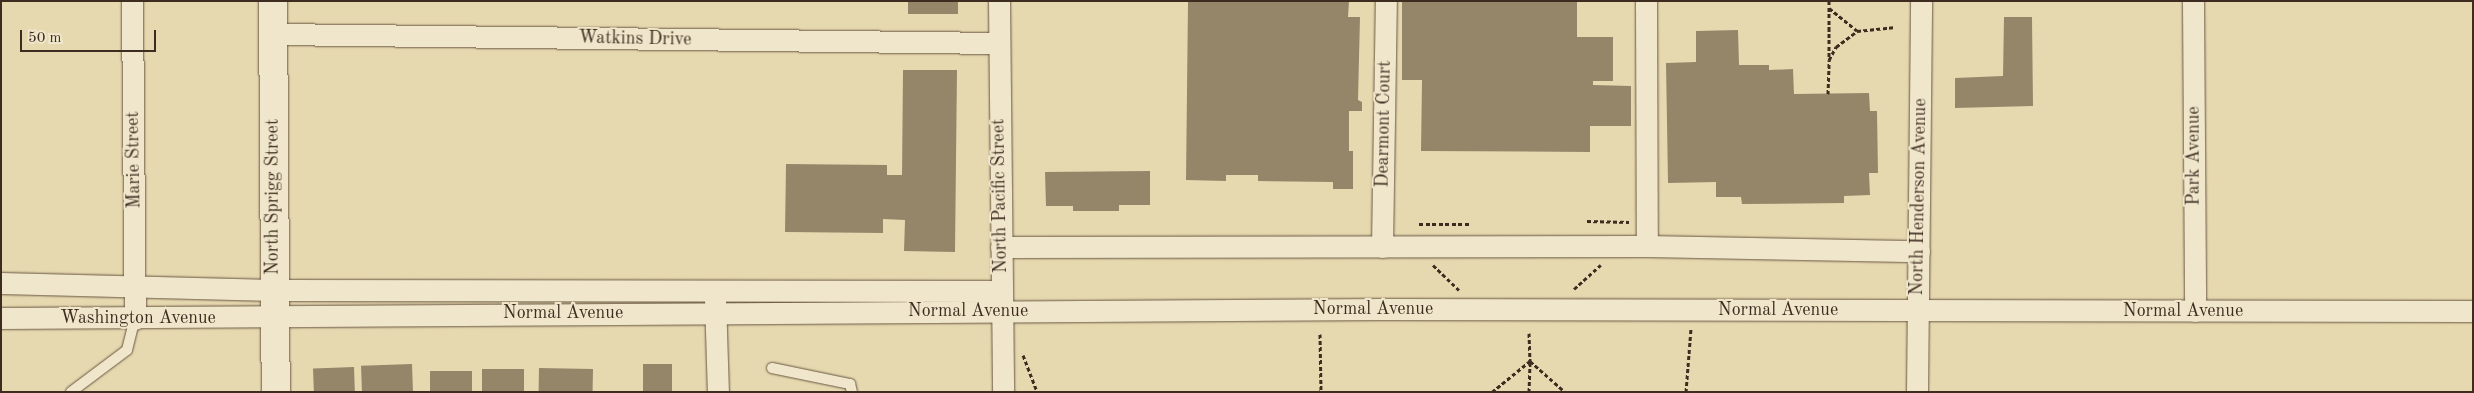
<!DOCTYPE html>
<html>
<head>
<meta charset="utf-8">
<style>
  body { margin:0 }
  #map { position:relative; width:2474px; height:393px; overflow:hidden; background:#e7d9af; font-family:"Old Standard TT",serif }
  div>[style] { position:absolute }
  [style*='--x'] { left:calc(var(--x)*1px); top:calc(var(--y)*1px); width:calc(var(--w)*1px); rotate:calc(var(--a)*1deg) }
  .building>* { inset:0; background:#95866a; transform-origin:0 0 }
  .path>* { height:3px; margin-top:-1.5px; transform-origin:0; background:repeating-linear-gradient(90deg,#3d2c1f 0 4px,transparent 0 6.5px) }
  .roads { filter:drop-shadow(0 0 1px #685743) drop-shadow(0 0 1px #685743) }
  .service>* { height:10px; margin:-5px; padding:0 5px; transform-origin:5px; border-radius:5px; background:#efe6cb }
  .minor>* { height:21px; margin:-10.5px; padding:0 10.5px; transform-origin:10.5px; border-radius:10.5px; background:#efe6cb }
  .secondary>* { height:28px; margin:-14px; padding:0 14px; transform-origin:14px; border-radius:14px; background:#efe6cb }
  span { translate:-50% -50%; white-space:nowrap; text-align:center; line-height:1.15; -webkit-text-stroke:4px #efe6cb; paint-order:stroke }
  .street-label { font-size:18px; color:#3d2c1f }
  .frame { position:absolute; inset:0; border:2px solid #3d2c1f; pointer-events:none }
  .scale { position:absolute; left:20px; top:30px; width:136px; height:22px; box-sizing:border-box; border:2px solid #3d2c1f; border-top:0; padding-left:6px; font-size:15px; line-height:18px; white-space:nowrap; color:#3d2c1f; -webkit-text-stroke:4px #efe6cb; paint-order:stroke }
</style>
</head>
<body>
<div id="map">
  <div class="building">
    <div style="left:908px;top:1px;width:50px;height:13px"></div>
    <div style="clip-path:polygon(1188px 1px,1349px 1px,1348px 17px,1360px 17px,1358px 100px,1362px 102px,1362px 111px,1349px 111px,1349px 151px,1353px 151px,1353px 189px,1333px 189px,1333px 182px,1258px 181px,1258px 175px,1226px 175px,1226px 181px,1186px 180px)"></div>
    <div style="clip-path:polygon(1402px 1px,1577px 1px,1577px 37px,1613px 37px,1613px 81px,1593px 81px,1593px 85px,1631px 86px,1631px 126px,1590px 126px,1590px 152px,1421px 151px,1422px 80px,1402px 80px)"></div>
    <div style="clip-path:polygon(2004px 17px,2032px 17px,2033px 106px,1955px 108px,1955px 78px,2003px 76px)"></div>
    <div style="clip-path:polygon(1738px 30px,1739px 65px,1769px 65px,1769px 70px,1793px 69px,1794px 94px,1869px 93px,1870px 111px,1877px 111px,1878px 173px,1869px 173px,1870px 195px,1844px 196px,1844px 203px,1742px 204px,1741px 197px,1716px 197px,1716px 182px,1668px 183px,1666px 63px,1696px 62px,1696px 31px)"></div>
    <div style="clip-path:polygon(903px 70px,957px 70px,955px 252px,904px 251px,905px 220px,883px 219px,883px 233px,785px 232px,786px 164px,887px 165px,887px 175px,902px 175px)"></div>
    <div style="clip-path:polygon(1150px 171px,1150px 205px,1119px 205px,1119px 211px,1073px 211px,1073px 206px,1046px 206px,1045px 172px)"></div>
    <div style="left:412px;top:364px;width:28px;height:51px;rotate:88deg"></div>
    <div style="left:643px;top:364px;width:29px;height:28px"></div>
    <div style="left:354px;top:367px;width:25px;height:41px;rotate:88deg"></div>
    <div style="left:539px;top:368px;width:54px;height:24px;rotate:1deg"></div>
    <div style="left:482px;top:369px;width:42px;height:23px"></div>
    <div style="left:430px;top:371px;width:42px;height:21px"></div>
  </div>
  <div class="path">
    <div style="--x:1829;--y:1;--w:59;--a:90"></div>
    <div style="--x:1829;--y:8;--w:36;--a:39"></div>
    <div style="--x:1828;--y:94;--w:34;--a:-88"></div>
    <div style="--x:1829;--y:60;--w:15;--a:-62"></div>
    <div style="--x:1836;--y:47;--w:26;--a:-37"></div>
    <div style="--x:1857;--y:31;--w:39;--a:-6"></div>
    <div style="--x:1587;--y:221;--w:42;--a:1.4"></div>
    <div style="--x:1419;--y:224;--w:50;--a:0"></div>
    <div style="--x:1433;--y:265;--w:36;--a:44"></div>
    <div style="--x:1574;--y:289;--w:36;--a:-42"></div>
    <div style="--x:1529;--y:333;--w:28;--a:88"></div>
    <div style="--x:1530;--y:361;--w:47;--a:41.5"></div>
    <div style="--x:1320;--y:334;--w:58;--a:89"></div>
    <div style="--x:1023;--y:355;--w:40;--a:69"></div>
    <div style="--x:1492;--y:392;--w:49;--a:-39.2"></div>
    <div style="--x:1529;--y:392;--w:30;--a:-88"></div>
    <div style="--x:1686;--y:392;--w:64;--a:-85.5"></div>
  </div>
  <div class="roads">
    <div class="service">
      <div style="--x:772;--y:368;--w:80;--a:11.6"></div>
      <div style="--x:850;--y:384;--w:8;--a:76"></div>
      <div style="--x:71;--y:392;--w:70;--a:-36.9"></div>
      <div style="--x:127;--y:350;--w:32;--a:-76"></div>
    </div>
    <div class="minor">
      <div style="--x:132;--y:1;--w:318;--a:89.5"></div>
      <div style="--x:999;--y:1;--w:391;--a:89.4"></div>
      <div style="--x:1646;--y:1;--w:245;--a:89.8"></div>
      <div style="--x:2193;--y:1;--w:310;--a:89.6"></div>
      <div style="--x:273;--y:34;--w:725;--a:0.71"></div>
      <div style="--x:1001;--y:247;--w:646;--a:-0.09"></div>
      <div style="--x:1647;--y:246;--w:272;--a:1.1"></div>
      <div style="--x:1382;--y:247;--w:246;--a:-89.1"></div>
      <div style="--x:1;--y:283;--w:272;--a:1.5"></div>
      <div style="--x:273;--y:290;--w:729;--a:0.08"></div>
      <div style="--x:715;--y:299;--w:93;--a:88.2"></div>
      <div style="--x:1;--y:318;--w:1380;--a:-0.37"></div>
      <div style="--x:1381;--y:309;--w:1092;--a:0.1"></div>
      <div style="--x:1917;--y:392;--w:391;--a:-89.4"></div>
    </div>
    <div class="secondary">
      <div style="--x:273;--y:1;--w:391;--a:89.6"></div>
    </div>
  </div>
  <div class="street-label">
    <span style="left:635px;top:39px;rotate:1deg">Watkins Drive</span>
    <span style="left:1384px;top:124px;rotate:-89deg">Dearmont Court</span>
    <span style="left:2194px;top:156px;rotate:-90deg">Park Avenue</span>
    <span style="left:134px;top:160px;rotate:-91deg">Marie Street</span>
    <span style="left:1000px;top:196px;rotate:-91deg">North Pacific Street</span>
    <span style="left:273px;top:197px;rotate:-90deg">North Sprigg Street</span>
    <span style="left:1919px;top:197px;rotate:-89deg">North Henderson Avenue</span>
    <span style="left:1373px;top:309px">Normal Avenue</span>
    <span style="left:1778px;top:310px">Normal Avenue</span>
    <span style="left:968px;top:311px">Normal Avenue</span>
    <span style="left:2183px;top:311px">Normal Avenue</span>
    <span style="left:563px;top:313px">Normal Avenue</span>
    <span style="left:138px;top:318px">Washington Avenue</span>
  </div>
  <div class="frame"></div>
  <div class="scale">50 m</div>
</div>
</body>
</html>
